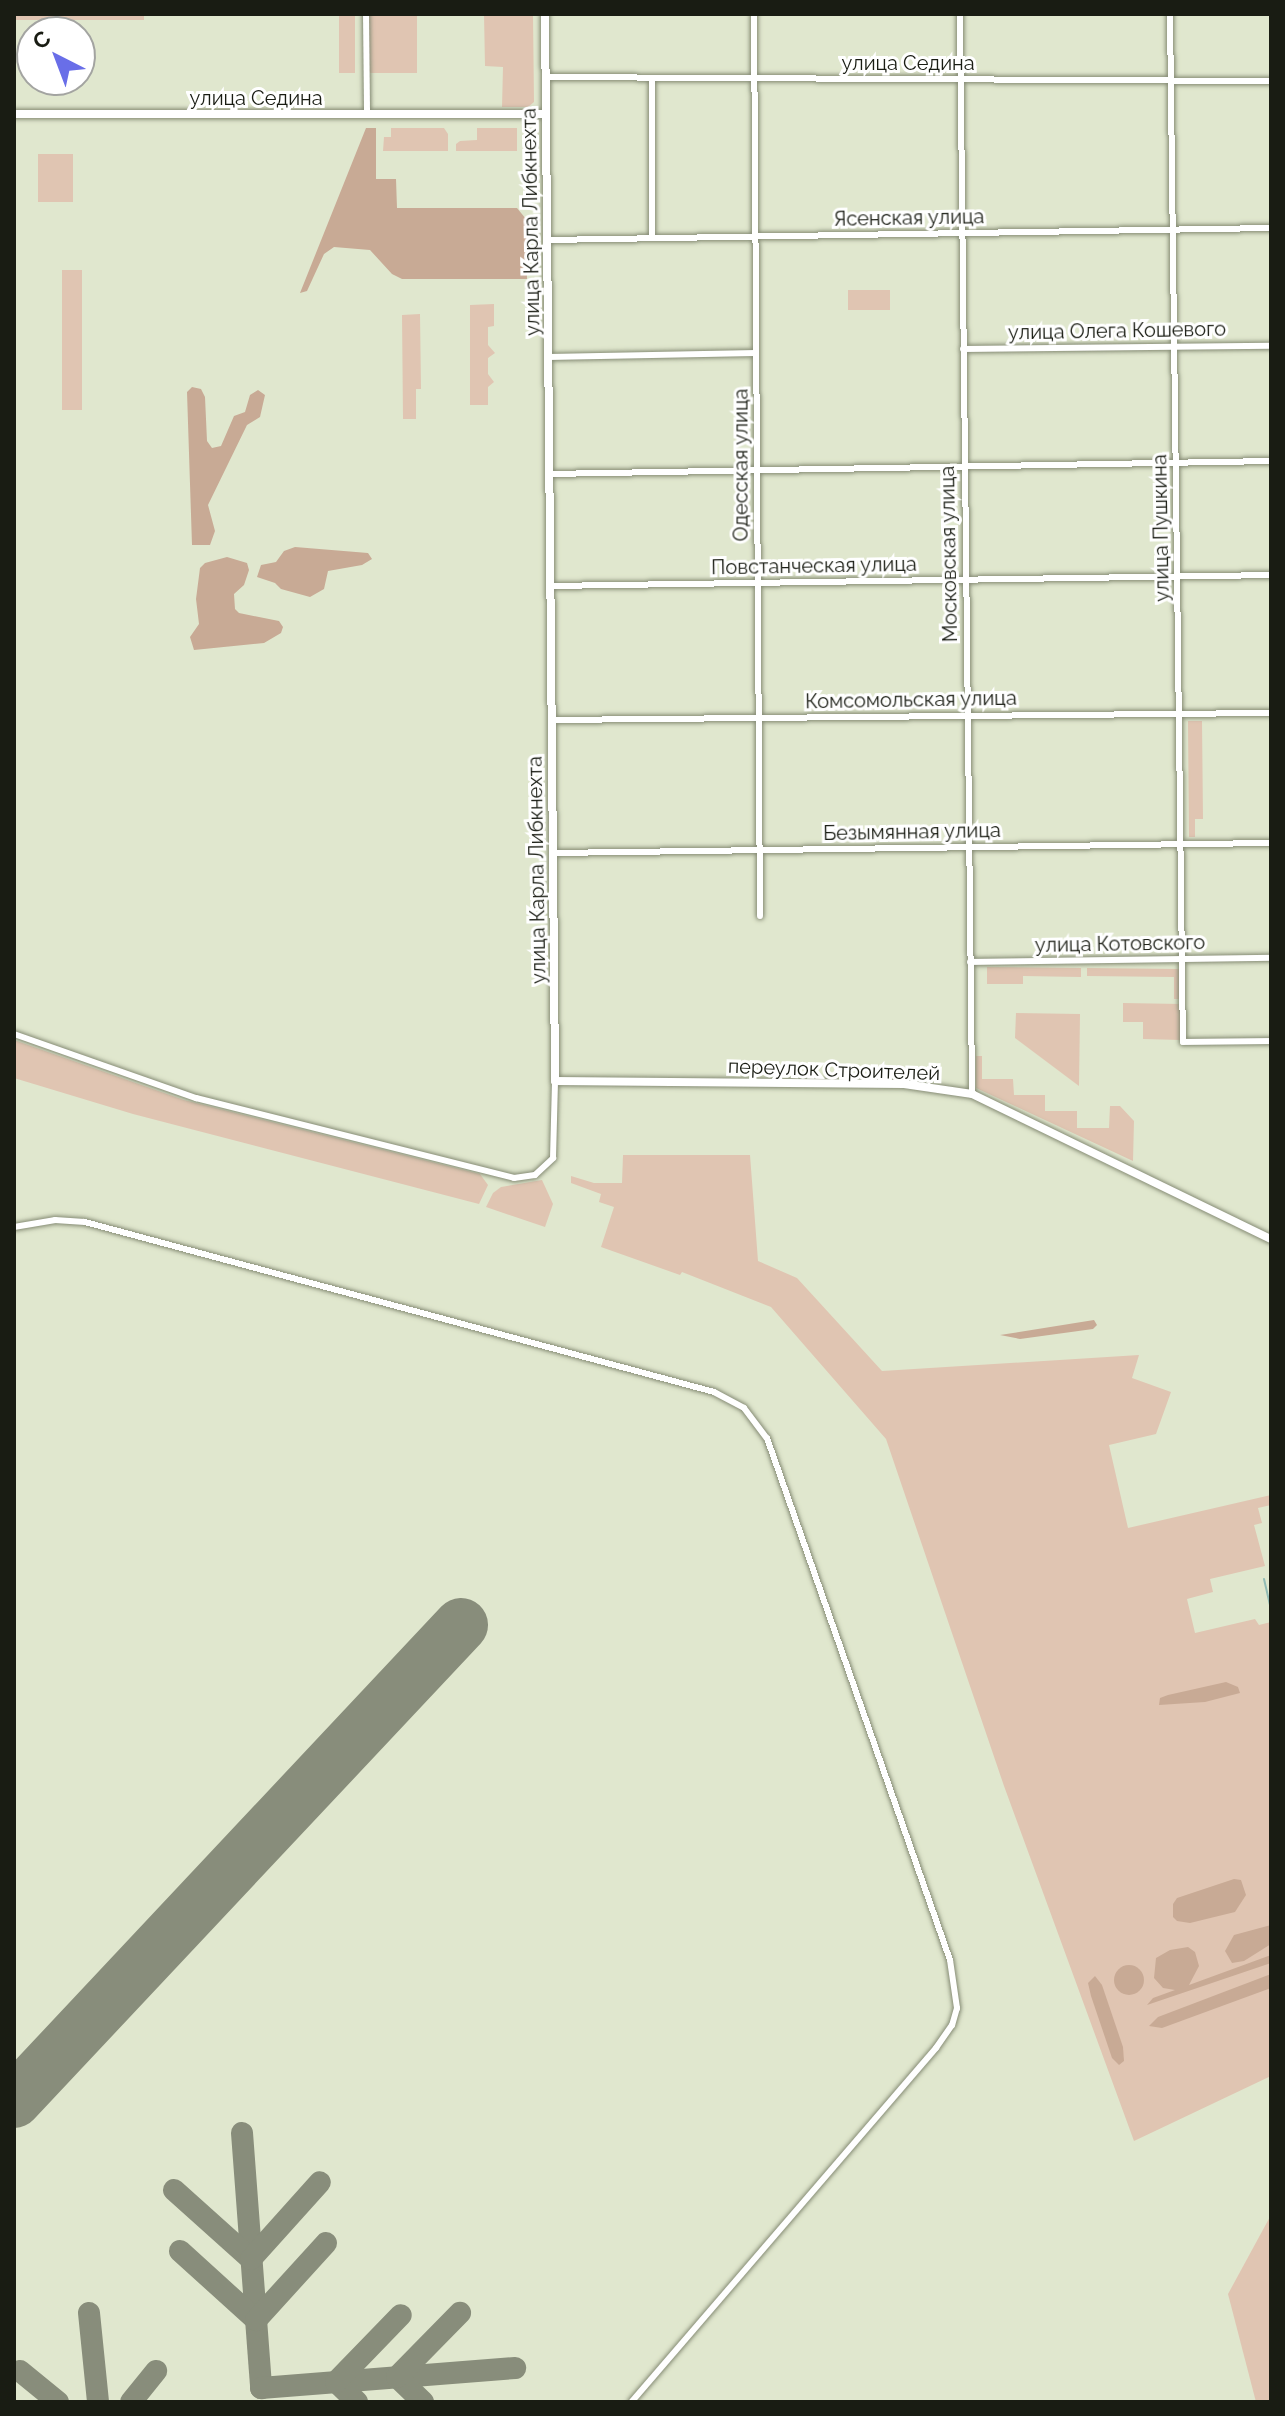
<!DOCTYPE html>
<html>
<head>
<meta charset="utf-8">
<style>
  body { margin:0 }
  #map { position:relative; width:1285px; height:2416px; overflow:hidden; background:#e0e7ce; font-family:Raleway,sans-serif }
  div>[style] { position:absolute }
  [style*='--x'] { left:calc(var(--x)*1px); top:calc(var(--y)*1px); width:calc(var(--w)*1px); rotate:calc(var(--a)*1deg) }
  .green>* { inset:0; background:#e0c5b2; transform-origin:0 0 }
  .forest>* { inset:0; background:#c8aa95 }
  .round { border-radius:50% }
  .stream>* { height:2px; margin:-1px; padding:0 1px; transform-origin:1px; border-radius:1px; background:#92bcb5 }
  .taxiway>* { height:22px; margin:-11px; padding:0 11px; transform-origin:11px; border-radius:11px; background:#888d7b }
  .runway>* { height:54px; margin:-27px; padding:0 27px; transform-origin:27px; border-radius:27px; background:#888d7b }
  .roads { filter:drop-shadow(0 0 2px #868c75) drop-shadow(0 0 2px #868c75) }
  .minor>* { height:6px; margin:-3px; padding:0 3px; transform-origin:3px; border-radius:3px; background:#fff }
  .tertiary>* { height:8px; margin:-4px; padding:0 4px; transform-origin:4px; border-radius:4px; background:#fff }
  span { translate:-50% -50%; white-space:nowrap; text-align:center; line-height:1.15; -webkit-text-stroke:6px #fff; paint-order:stroke }
  .street-label { font-size:20px; color:#191c13 }
  .frame { position:absolute; inset:0; border:16px solid #191c13; pointer-events:none }
  .north { position:absolute; left:16px; top:16px; width:80px; height:80px; box-sizing:border-box; background:#fff; border:2px solid #a3a4a1; border-radius:50%; rotate:318deg; font-size:22px; font-weight:700; line-height:32px; text-align:center; color:#191c13 }
  .north::after { content:''; display:block; margin:auto; width:28px; height:36px; background:#696ee8; clip-path:polygon(50% 0,100% 100%,50% 72%,0 100%) }
</style>
</head>
<body>
<div id="map">
  <div class="green">
    <div style="left:14px;top:14px;width:130px;height:6px"></div>
    <div style="left:339px;top:14px;width:16px;height:59px"></div>
    <div style="left:368px;top:14px;width:49px;height:59px"></div>
    <div style="clip-path:polygon(484px 14px,533px 14px,534px 102px,528px 107px,502px 107px,503px 67px,485px 66px)"></div>
    <div style="clip-path:polygon(391px 128px,444px 128px,448px 134px,448px 151px,383px 151px,384px 137px,391px 137px)"></div>
    <div style="clip-path:polygon(477px 128px,517px 128px,517px 151px,456px 151px,456px 144px,460px 141px,477px 140px)"></div>
    <div style="left:38px;top:154px;width:35px;height:48px"></div>
    <div style="left:62px;top:270px;width:20px;height:140px"></div>
    <div style="left:848px;top:290px;width:42px;height:20px"></div>
    <div style="clip-path:polygon(494px 304px,494px 326px,488px 327px,488px 345px,495px 353px,488px 358px,488px 374px,494px 382px,488px 387px,488px 405px,470px 405px,470px 305px)"></div>
    <div style="clip-path:polygon(420px 314px,421px 389px,416px 389px,416px 419px,403px 419px,402px 315px)"></div>
    <div style="clip-path:polygon(1188px 721px,1202px 721px,1203px 819px,1195px 819px,1195px 837px,1189px 837px)"></div>
    <div style="clip-path:polygon(987px 967px,1081px 968px,1081px 977px,1023px 976px,1023px 984px,987px 984px)"></div>
    <div style="clip-path:polygon(1087px 968px,1181px 969px,1181px 999px,1174px 999px,1174px 977px,1087px 976px)"></div>
    <div style="clip-path:polygon(1123px 1003px,1182px 1004px,1181px 1040px,1143px 1039px,1143px 1022px,1123px 1022px)"></div>
    <div style="clip-path:polygon(1016px 1013px,1080px 1014px,1079px 1086px,1015px 1038px)"></div>
    <div style="clip-path:polygon(14px 1040px,184px 1100px,480px 1174px,488px 1185px,479px 1204px,133px 1114px,14px 1078px)"></div>
    <div style="clip-path:polygon(976px 1056px,982px 1056px,982px 1079px,1013px 1079px,1014px 1095px,1045px 1095px,1045px 1111px,1077px 1111px,1077px 1128px,1109px 1128px,1110px 1106px,1120px 1106px,1134px 1121px,1133px 1161px,976px 1088px)"></div>
    <div style="clip-path:polygon(623px 1155px,750px 1155px,758px 1261px,797px 1278px,882px 1371px,1139px 1355px,1132px 1378px,1171px 1392px,1156px 1434px,1109px 1445px,1128px 1528px,1271px 1495px,1271px 1505px,1258px 1508px,1262px 1523px,1254px 1525px,1265px 1566px,1210px 1579px,1213px 1592px,1187px 1599px,1195px 1633px,1255px 1619px,1259px 1625px,1271px 1622px,1271px 2076px,1134px 2141px,1004px 1786px,886px 1439px,771px 1307px,682px 1272px,680px 1275px,601px 1247px,614px 1207px,599px 1202px,601px 1194px,571px 1183px,571px 1176px,594px 1183px,622px 1183px)"></div>
    <div style="clip-path:polygon(542px 1180px,553px 1204px,545px 1227px,486px 1207px,493px 1193px,501px 1187px)"></div>
    <div style="clip-path:polygon(1271px 2215px,1271px 2402px,1256px 2402px,1228px 2294px)"></div>
  </div>
  <div class="forest">
    <div style="clip-path:polygon(366px 128px,376px 128px,376px 179px,396px 179px,397px 208px,517px 208px,526px 219px,527px 279px,402px 279px,392px 274px,370px 250px,334px 247px,324px 254px,307px 291px,300px 293px)"></div>
    <div style="clip-path:polygon(192px 387px,201px 389px,205px 397px,207px 441px,212px 448px,221px 446px,234px 416px,245px 412px,250px 395px,258px 390px,265px 395px,260px 417px,247px 425px,208px 505px,215px 531px,210px 545px,192px 545px,187px 392px)"></div>
    <div style="clip-path:polygon(295px 547px,368px 553px,372px 559px,362px 565px,328px 571px,324px 589px,310px 597px,281px 589px,275px 583px,257px 577px,261px 565px,276px 562px,284px 551px)"></div>
    <div style="clip-path:polygon(227px 557px,247px 563px,249px 570px,244px 585px,234px 594px,235px 609px,239px 613px,279px 621px,283px 627px,281px 633px,264px 643px,194px 650px,190px 637px,199px 624px,196px 599px,200px 568px,205px 563px)"></div>
    <div style="clip-path:polygon(1094px 1320px,1097px 1325px,1093px 1329px,1020px 1339px,1000px 1335px)"></div>
    <div style="clip-path:polygon(1226px 1682px,1238px 1687px,1240px 1693px,1205px 1702px,1159px 1705px,1160px 1698px,1168px 1695px)"></div>
    <div style="clip-path:polygon(1234px 1879px,1241px 1880px,1246px 1895px,1235px 1912px,1190px 1923px,1177px 1921px,1173px 1917px,1173px 1904px,1177px 1898px)"></div>
    <div style="clip-path:polygon(1271px 1925px,1271px 1944px,1244px 1961px,1232px 1963px,1225px 1951px,1234px 1935px)"></div>
    <div style="clip-path:polygon(1188px 1947px,1195px 1952px,1199px 1966px,1189px 1985px,1271px 1955px,1271px 1963px,1147px 2005px,1153px 1998px,1175px 1990px,1163px 1988px,1154px 1978px,1156px 1958px,1170px 1950px)"></div>
    <div class="round" style="left:1114px;top:1965px;width:30px;height:30px"></div>
    <div style="clip-path:polygon(1271px 1974px,1271px 1988px,1162px 2028px,1149px 2026px,1158px 2017px)"></div>
    <div style="clip-path:polygon(1095px 1976px,1102px 1985px,1123px 2047px,1124px 2061px,1119px 2065px,1112px 2058px,1091px 1996px,1088px 1983px)"></div>
  </div>
  <div class="stream">
    <div style="--x:1264;--y:1579;--w:32;--a:77"></div>
  </div>
  <div class="taxiway">
    <div style="--x:242;--y:2133;--w:256;--a:85.7"></div>
    <div style="--x:261;--y:2388;--w:255;--a:-4.5"></div>
    <div style="--x:174;--y:2190;--w:103;--a:41.9"></div>
    <div style="--x:251;--y:2259;--w:103;--a:-48.1"></div>
    <div style="--x:180;--y:2251;--w:103;--a:42.2"></div>
    <div style="--x:256;--y:2320;--w:104;--a:-47.7"></div>
    <div style="--x:89;--y:2313;--w:89;--a:84.2"></div>
    <div style="--x:20;--y:2371;--w:49;--a:39.2"></div>
    <div style="--x:131;--y:2402;--w:40;--a:-51"></div>
    <div style="--x:357;--y:2402;--w:29;--a:-136"></div>
    <div style="--x:336;--y:2382;--w:93;--a:-45.9"></div>
    <div style="--x:423;--y:2402;--w:36;--a:-136"></div>
    <div style="--x:397;--y:2377;--w:90;--a:-45.5"></div>
  </div>
  <div class="runway">
    <div style="--x:14;--y:2101;--w:653;--a:-46.8"></div>
  </div>
  <div class="roads">
    <div class="minor">
      <div style="--x:366;--y:14;--w:100;--a:89.4"></div>
      <div style="--x:754;--y:14;--w:902;--a:89.62"></div>
      <div style="--x:960;--y:14;--w:1080;--a:89.36"></div>
      <div style="--x:1170;--y:14;--w:1028;--a:89.28"></div>
      <div style="--x:1183;--y:1042;--w:88;--a:-0.7"></div>
      <div style="--x:545;--y:77;--w:726;--a:0.32"></div>
      <div style="--x:652;--y:78;--w:160;--a:90"></div>
      <div style="--x:547;--y:240;--w:724;--a:-0.95"></div>
      <div style="--x:963;--y:349;--w:308;--a:-0.6"></div>
      <div style="--x:548;--y:357;--w:208;--a:-1.1"></div>
      <div style="--x:549;--y:474;--w:722;--a:-1.03"></div>
      <div style="--x:550;--y:586;--w:721;--a:-0.87"></div>
      <div style="--x:552;--y:720;--w:719;--a:-0.56"></div>
      <div style="--x:553;--y:853;--w:718;--a:-0.8"></div>
      <div style="--x:970;--y:962;--w:301;--a:-0.8"></div>
      <div style="--x:14;--y:1034;--w:193;--a:19.4"></div>
      <div style="--x:196;--y:1098;--w:328;--a:14.1"></div>
      <div style="--x:514;--y:1178;--w:21;--a:-8"></div>
      <div style="--x:535;--y:1175;--w:25;--a:-43"></div>
      <div style="--x:553;--y:1158;--w:77;--a:-88.5"></div>
      <div style="--x:14;--y:1227;--w:42;--a:-9.7"></div>
      <div style="--x:55;--y:1220;--w:30;--a:4"></div>
      <div style="--x:85;--y:1222;--w:652;--a:15.12"></div>
      <div style="--x:714;--y:1392;--w:34;--a:28"></div>
      <div style="--x:744;--y:1408;--w:38;--a:53"></div>
      <div style="--x:767;--y:1438;--w:553;--a:70.68"></div>
      <div style="--x:950;--y:1960;--w:49;--a:81.7"></div>
      <div style="--x:957;--y:2008;--w:18;--a:106"></div>
      <div style="--x:952;--y:2025;--w:28;--a:125"></div>
      <div style="--x:936;--y:2048;--w:467;--a:130.7"></div>
    </div>
    <div class="tertiary">
      <div style="--x:545;--y:14;--w:1067;--a:89.46"></div>
      <div style="--x:555;--y:1081;--w:349;--a:0.5"></div>
      <div style="--x:904;--y:1084;--w:69;--a:8.4"></div>
      <div style="--x:972;--y:1094;--w:332;--a:25.9"></div>
      <div style="--x:14;--y:114;--w:532;--a:0"></div>
    </div>
  </div>
  <div class="street-label">
    <span style="left:908px;top:63px">улица Седина</span>
    <span style="left:256px;top:98px">улица Седина</span>
    <span style="left:909px;top:218px;rotate:-1deg">Ясенская улица</span>
    <span style="left:531px;top:222px;rotate:-91deg">улица Карла Либкнехта</span>
    <span style="left:1117px;top:331px;rotate:-1deg">улица Олега Кошевого</span>
    <span style="left:741px;top:465px;rotate:-90deg">Одесская улица</span>
    <span style="left:1161px;top:528px;rotate:-91deg">улица Пушкина</span>
    <span style="left:949px;top:554px;rotate:-91deg">Московская улица</span>
    <span style="left:814px;top:566px;rotate:-1deg">Повстанческая улица</span>
    <span style="left:911px;top:700px;rotate:-1deg">Комсомольская улица</span>
    <span style="left:912px;top:832px;rotate:-1deg">Безымянная улица</span>
    <span style="left:537px;top:870px;rotate:-91deg">улица Карла Либкнехта</span>
    <span style="left:1120px;top:944px;rotate:-1deg">улица Котовского</span>
    <span style="left:834px;top:1070px;rotate:2deg">переулок Строителей</span>
  </div>
  <div class="frame"></div>
  <div class="north">С</div>
</div>
</body>
</html>
